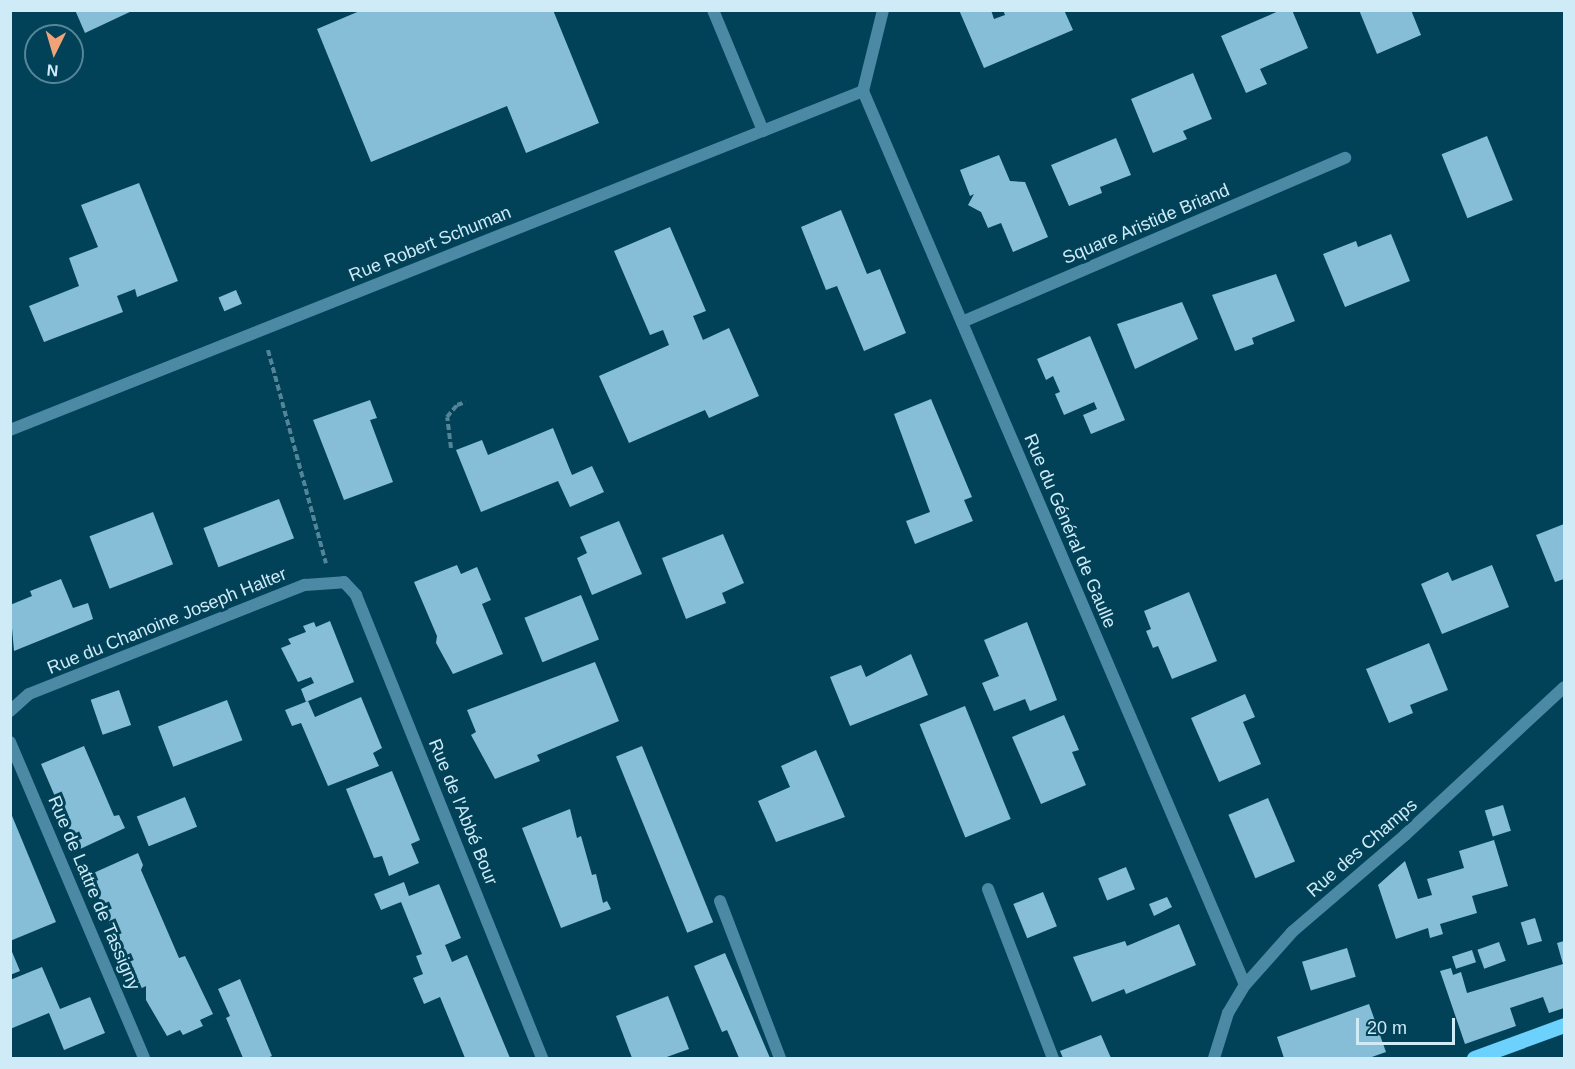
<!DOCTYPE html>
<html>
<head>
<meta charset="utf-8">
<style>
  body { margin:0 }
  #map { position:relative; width:1575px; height:1069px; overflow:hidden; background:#024258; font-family:Arial,sans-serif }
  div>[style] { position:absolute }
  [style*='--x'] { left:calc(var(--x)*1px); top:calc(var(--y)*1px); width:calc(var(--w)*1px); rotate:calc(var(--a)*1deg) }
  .building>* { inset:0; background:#86bed7; transform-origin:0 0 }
  .path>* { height:4px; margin-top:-2px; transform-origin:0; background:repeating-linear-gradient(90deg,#538497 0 6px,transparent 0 9px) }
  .service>* { height:12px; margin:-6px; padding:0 6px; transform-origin:6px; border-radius:6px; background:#4c89a4 }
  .minor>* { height:12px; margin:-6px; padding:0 6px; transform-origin:6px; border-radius:6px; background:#4c89a4 }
  .primary>* { height:15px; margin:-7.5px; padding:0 7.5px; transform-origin:7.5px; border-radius:7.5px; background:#6cd2fd }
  span { translate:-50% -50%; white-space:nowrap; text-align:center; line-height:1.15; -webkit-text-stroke:6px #024258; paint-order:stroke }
  .street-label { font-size:18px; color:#cfebf8 }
  .frame { position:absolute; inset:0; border:12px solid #cfebf8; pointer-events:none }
  .north { position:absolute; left:24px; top:24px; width:60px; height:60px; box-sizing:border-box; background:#024258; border:2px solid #548698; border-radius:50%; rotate:185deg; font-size:16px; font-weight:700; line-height:24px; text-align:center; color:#cfebf8 }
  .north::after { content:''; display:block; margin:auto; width:21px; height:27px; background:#f0a279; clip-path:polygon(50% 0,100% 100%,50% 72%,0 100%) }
  .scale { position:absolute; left:1356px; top:1018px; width:99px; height:27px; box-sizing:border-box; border:3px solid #cfebf8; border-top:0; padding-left:8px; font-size:18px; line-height:21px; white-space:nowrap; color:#cfebf8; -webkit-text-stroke:4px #024258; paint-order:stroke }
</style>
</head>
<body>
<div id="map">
  <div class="building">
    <div style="clip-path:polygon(75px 10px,134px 10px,85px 33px)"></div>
    <div style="clip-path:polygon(362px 10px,553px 10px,599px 123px,526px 153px,507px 106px,371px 162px,317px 29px)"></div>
    <div style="clip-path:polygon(959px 10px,991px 10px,994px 19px,1005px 15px,1003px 10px,1064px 10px,1073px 30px,984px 68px)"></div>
    <div style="clip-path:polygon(1281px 10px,1292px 10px,1308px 48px,1260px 69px,1267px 84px,1246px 93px,1221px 36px)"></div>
    <div style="clip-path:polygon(1359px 10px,1411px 10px,1421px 35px,1377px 54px)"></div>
    <div style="clip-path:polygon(1193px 73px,1212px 119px,1183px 131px,1187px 139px,1153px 153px,1131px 99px)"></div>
    <div style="left:1487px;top:136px;width:69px;height:49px;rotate:68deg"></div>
    <div style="clip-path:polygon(1116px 138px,1131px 175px,1100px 187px,1102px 193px,1069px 206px,1051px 165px)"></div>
    <div style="clip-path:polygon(999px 155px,1010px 181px,1025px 182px,1048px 237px,1013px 252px,1001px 223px,988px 228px,981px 212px,968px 205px,974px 194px,970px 196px,960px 170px)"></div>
    <div style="clip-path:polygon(139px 183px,178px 281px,137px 297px,135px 289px,117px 296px,123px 312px,44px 342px,29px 306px,79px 286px,69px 258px,98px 247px,81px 205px)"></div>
    <div style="clip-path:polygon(841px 210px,867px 274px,880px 269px,906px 333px,864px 351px,837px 286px,826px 290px,801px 227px)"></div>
    <div style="clip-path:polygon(670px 227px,706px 311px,693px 316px,703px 340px,729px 328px,759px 396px,709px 418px,705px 410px,629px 443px,599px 376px,669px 345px,663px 330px,650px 335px,614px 251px)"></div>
    <div style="clip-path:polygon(1391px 234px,1410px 281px,1345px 307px,1323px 254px,1356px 241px,1358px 247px)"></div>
    <div style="clip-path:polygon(1276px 274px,1295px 321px,1252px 338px,1254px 344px,1235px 351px,1212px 295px)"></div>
    <div style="left:236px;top:290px;width:15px;height:19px;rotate:67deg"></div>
    <div style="clip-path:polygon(1182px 302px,1198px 339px,1135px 369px,1117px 324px)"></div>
    <div style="clip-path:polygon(1090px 336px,1125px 420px,1091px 434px,1083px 415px,1097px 409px,1094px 402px,1064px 415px,1055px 394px,1060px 392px,1053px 376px,1046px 380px,1037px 359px)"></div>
    <div style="clip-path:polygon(931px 399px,972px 497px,964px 500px,973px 521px,915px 544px,906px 521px,930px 512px,894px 414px)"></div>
    <div style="clip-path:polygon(370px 400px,377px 418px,370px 420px,393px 482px,344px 500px,313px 420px)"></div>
    <div style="clip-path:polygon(553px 428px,572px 475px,592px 466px,604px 492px,570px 507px,558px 481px,481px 512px,456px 450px,482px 440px,488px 455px)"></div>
    <div style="left:279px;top:499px;width:42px;height:81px;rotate:69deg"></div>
    <div style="left:153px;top:512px;width:56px;height:68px;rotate:69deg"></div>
    <div style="clip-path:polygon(619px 521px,642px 574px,592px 595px,577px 558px,587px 553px,580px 537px)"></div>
    <div style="clip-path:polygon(1564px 524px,1564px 579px,1555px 582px,1536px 535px)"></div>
    <div style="clip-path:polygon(723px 534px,744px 583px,722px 593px,726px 603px,686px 619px,662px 558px)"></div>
    <div style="clip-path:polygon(457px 565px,461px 574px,477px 567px,491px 600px,482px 604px,503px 654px,453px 674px,436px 643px,437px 636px,414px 582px)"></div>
    <div style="clip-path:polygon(1492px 565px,1509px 607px,1442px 634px,1421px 584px,1448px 572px,1452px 581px)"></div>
    <div style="clip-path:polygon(61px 579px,73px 608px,88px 603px,93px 619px,14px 651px,10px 605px,32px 596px,30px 591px)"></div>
    <div style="clip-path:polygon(1189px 592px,1217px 661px,1172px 679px,1158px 646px,1153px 648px,1146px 631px,1151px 629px,1144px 611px)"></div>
    <div style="left:581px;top:595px;width:48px;height:61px;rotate:68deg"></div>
    <div style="clip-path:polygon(330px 621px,354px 682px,306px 702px,301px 689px,314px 683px,311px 677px,298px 682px,281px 648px,291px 644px,288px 639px,306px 632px,303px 626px,314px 622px,316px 627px)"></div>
    <div style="clip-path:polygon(1027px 622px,1057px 700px,1030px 711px,1025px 699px,994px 711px,982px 683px,999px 676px,984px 640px)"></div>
    <div style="clip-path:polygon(1429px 643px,1448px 690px,1410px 705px,1413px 713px,1389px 723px,1366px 669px)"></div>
    <div style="clip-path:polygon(911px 654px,928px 695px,850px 726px,830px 677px,861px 665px,866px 677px)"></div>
    <div style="clip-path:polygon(595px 662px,619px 721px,537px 755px,540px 761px,495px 779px,471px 735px,476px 732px,467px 710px)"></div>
    <div style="left:119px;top:690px;width:37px;height:30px;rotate:71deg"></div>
    <div style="clip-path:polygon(1245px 694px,1255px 717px,1243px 722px,1261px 764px,1219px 782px,1191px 718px)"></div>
    <div style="clip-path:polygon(361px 697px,382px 748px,373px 753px,379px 766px,328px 786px,301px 723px,292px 726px,285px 710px,308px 701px,315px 717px)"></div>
    <div style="left:227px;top:700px;width:43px;height:74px;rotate:69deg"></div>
    <div style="left:965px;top:706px;width:122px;height:49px;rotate:68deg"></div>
    <div style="clip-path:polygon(1064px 715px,1079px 750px,1072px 752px,1086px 785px,1041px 804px,1012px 737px)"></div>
    <div style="clip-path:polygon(84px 746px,114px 816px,119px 815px,125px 828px,78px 850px,41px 764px)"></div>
    <div style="left:642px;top:746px;width:190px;height:28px;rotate:68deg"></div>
    <div style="clip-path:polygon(816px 750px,845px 817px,776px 842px,758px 801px,790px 787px,781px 766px)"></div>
    <div style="clip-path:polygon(392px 771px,420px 840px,411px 844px,419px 863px,389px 876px,382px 856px,374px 858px,346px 789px)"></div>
    <div style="left:185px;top:797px;width:32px;height:52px;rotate:68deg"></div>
    <div style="left:1268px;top:798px;width:69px;height:43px;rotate:67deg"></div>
    <div style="left:1503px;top:805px;width:27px;height:19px;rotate:73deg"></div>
    <div style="clip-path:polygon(570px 809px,577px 838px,581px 836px,592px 875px,596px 874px,603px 903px,607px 901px,611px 909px,561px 928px,522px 828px)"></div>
    <div style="clip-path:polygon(10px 811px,56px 922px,10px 941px)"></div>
    <div style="clip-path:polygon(1494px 840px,1508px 886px,1472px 896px,1477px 913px,1440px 924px,1443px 934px,1430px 938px,1428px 928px,1396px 939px,1378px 885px,1405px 861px,1418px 899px,1432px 895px,1427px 879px,1464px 868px,1459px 851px)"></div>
    <div style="clip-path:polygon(138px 853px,143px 865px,141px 870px,179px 958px,185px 956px,213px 1014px,200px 1020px,203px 1026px,183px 1035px,180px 1030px,167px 1036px,146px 1000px,146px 986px,138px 990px,89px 875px)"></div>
    <div style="left:1126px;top:867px;width:24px;height:30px;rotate:68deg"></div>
    <div style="clip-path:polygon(404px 882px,409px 896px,439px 884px,461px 938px,445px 945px,452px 962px,467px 955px,510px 1058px,465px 1058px,440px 997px,424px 1004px,413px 978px,423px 974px,416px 956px,422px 954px,401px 902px,381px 910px,374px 894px)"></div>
    <div style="left:1043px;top:892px;width:37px;height:32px;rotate:68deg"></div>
    <div style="clip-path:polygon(1167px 897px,1172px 907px,1154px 916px,1149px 904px)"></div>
    <div style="left:1535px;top:918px;width:24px;height:15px;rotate:73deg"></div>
    <div style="clip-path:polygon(1179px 924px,1196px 965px,1126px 994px,1124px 989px,1092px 1002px,1073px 957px,1125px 941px,1127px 946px)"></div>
    <div style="clip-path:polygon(1564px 941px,1564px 1008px,1549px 1013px,1543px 997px,1510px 1008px,1516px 1026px,1465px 1044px,1440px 971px,1451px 968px,1453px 975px,1461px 972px,1467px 993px,1563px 964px,1557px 943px)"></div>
    <div style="left:1499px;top:942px;width:20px;height:23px;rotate:70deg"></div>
    <div style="clip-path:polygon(10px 947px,20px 971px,10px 975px)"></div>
    <div style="left:1347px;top:948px;width:30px;height:47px;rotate:73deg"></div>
    <div style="left:1472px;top:950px;width:13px;height:21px;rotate:72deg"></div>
    <div style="clip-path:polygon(725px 953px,753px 1018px,770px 1058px,739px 1058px,727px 1030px,722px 1032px,694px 966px)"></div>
    <div style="clip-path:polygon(42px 967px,60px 1009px,90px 997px,105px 1033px,64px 1050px,49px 1013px,10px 1029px,10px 980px)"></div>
    <div style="clip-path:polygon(240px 979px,272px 1056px,267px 1058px,243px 1058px,226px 1018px,230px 1016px,218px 989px)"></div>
    <div style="clip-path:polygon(668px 996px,689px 1049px,664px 1058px,632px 1058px,616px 1016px)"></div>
    <div style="clip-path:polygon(1369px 1004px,1386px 1052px,1369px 1058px,1284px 1058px,1277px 1037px)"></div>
    <div style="clip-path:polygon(1101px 1035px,1111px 1058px,1063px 1058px,1060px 1051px)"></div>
  </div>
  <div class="path">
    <div style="--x:268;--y:350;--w:221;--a:74.8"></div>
    <div style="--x:451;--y:448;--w:31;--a:-97"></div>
    <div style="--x:447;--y:417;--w:16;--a:-50"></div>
    <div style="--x:457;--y:405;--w:9;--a:-18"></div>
  </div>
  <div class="service">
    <div style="--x:988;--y:889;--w:181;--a:69"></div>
    <div style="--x:720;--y:901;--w:168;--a:69.1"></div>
  </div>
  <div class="minor">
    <div style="--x:713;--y:10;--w:131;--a:67.5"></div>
    <div style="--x:863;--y:91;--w:972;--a:66.86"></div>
    <div style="--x:863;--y:91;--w:83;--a:-76.1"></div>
    <div style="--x:962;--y:322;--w:417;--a:-23.2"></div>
    <div style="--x:10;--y:430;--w:918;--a:-21.67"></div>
    <div style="--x:10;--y:711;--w:25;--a:-42"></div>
    <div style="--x:29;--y:694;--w:297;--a:-21.6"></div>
    <div style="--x:305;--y:585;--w:39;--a:-4"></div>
    <div style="--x:344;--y:582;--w:18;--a:47"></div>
    <div style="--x:356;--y:595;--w:499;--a:68.1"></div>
    <div style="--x:10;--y:742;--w:343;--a:67"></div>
    <div style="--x:1214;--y:1058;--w:47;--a:-72.7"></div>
    <div style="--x:1228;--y:1013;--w:33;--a:-59"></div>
    <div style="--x:1245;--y:985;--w:71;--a:-48.4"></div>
    <div style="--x:1292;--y:932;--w:149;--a:-40.6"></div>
    <div style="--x:1405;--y:835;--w:217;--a:-42.9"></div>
  </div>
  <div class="primary">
    <div style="--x:1474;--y:1058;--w:96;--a:-20.1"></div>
  </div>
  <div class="street-label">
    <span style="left:1146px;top:224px;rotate:-23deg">Square Aristide Briand</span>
    <span style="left:430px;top:244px;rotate:-22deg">Rue Robert Schuman</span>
    <span style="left:1070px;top:531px;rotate:67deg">Rue du Général de Gaulle</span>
    <span style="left:167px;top:621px;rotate:-22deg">Rue du Chanoine Joseph Halter</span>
    <span style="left:463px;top:812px;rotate:68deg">Rue de l'Abbé Bour</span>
    <span style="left:1362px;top:848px;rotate:-41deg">Rue des Champs</span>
    <span style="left:94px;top:893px;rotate:67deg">Rue de Lattre de Tassigny</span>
  </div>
  <div class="frame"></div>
  <div class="north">N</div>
  <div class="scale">20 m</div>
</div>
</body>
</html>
